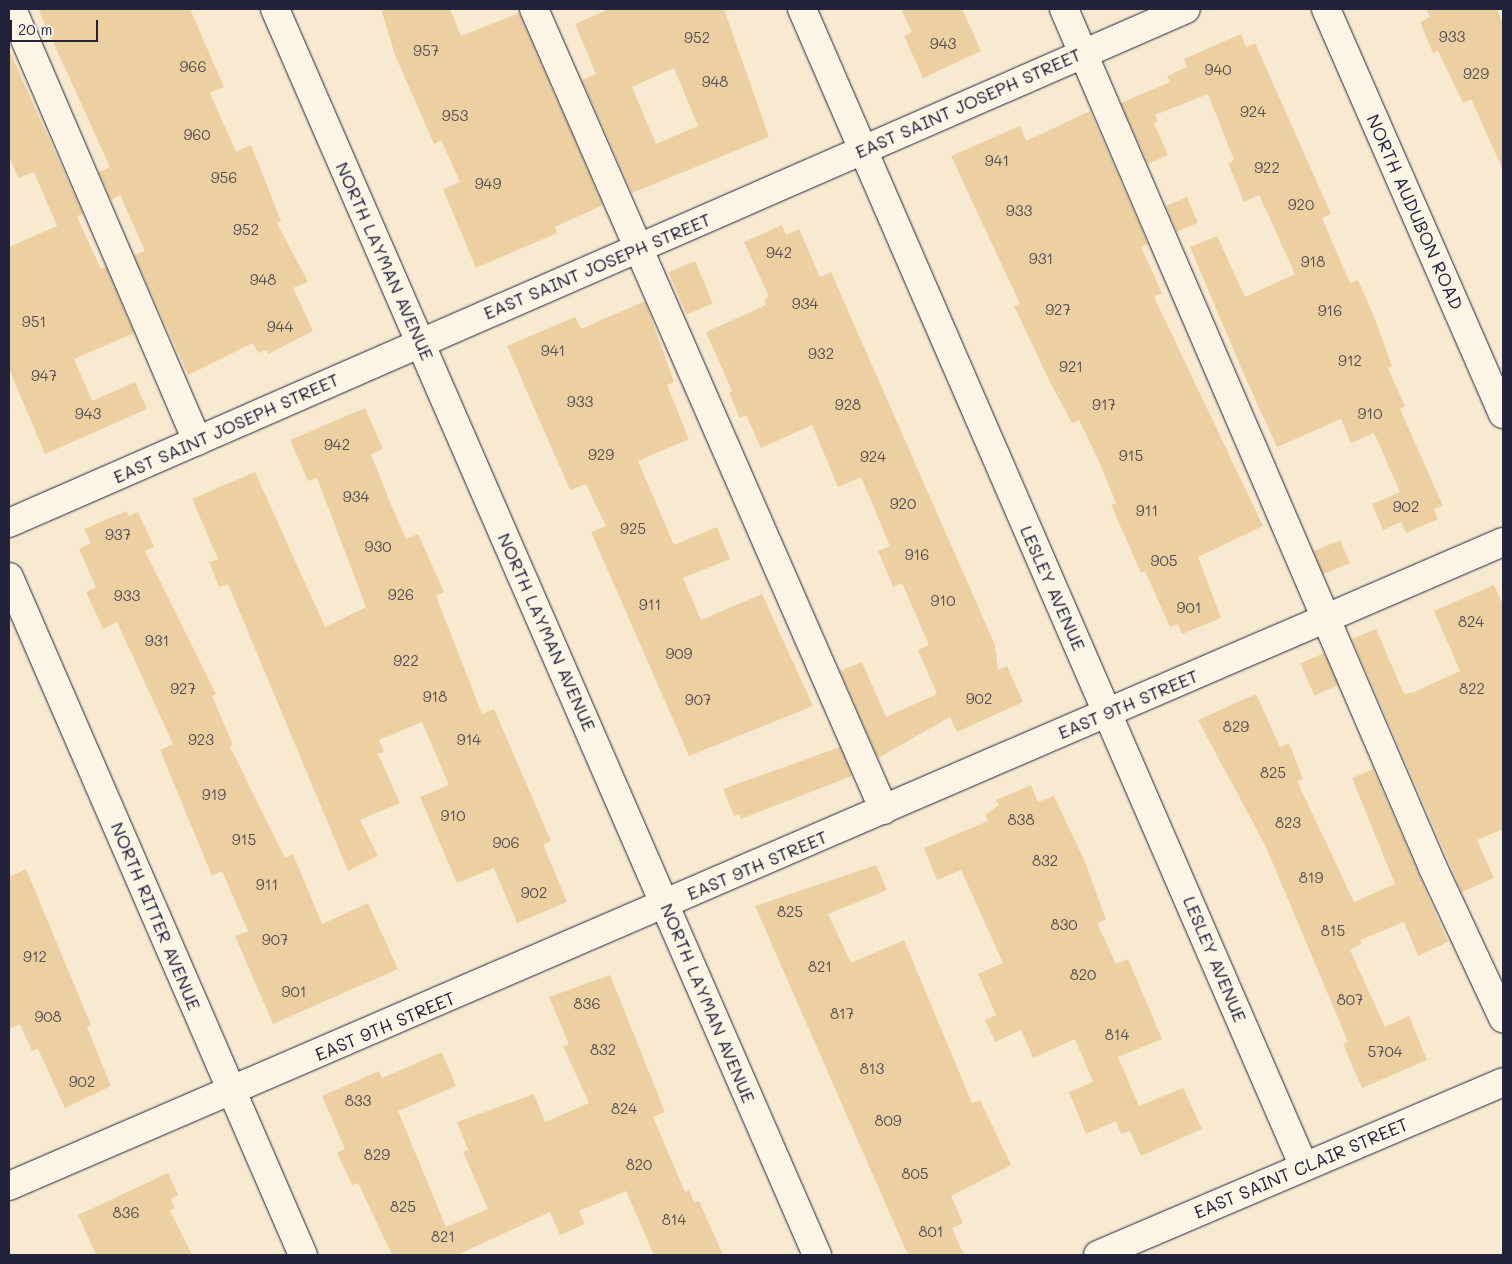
<!DOCTYPE html>
<html>
<head>
<meta charset="utf-8">
<style>
  body { margin:0 }
  #map { position:relative; width:1512px; height:1264px; overflow:hidden; background:#f8ead1; font-family:Mali,sans-serif }
  div>[style] { position:absolute }
  [style*='--x'] { left:calc(var(--x)*1px); top:calc(var(--y)*1px); width:calc(var(--w)*1px); rotate:calc(var(--a)*1deg) }
  .building>* { inset:0; background:#edd0a1; transform-origin:0 0 }
  .roads { filter:drop-shadow(0 0 1px #22223b) drop-shadow(0 0 1px #22223b) }
  .minor>* { height:28px; margin:-14px; padding:0 14px; transform-origin:14px; border-radius:14px; background:#fcf5e5 }
  span { translate:-50% -50%; white-space:nowrap; text-align:center; line-height:1.15; -webkit-text-stroke:5px #fcf5e5; paint-order:stroke }
  .number-label { font-size:15px; color:#554e54 }
  .number-label span { -webkit-text-stroke-width:0 }
  .street-label { font-size:18px; color:#22223b }
  .frame { position:absolute; inset:0; border:10px solid #22223b; pointer-events:none }
  .scale { position:absolute; left:10px; top:20px; width:88px; height:22px; box-sizing:border-box; border:2px solid #22223b; border-top:0; padding-left:6px; font-size:15px; line-height:18px; white-space:nowrap; color:#22223b; -webkit-text-stroke:4px #fcf5e5; paint-order:stroke }
</style>
</head>
<body>
<div id="map">
  <div class="building">
    <div style="clip-path:polygon(38px 9px,190px 9px,224px 87px,210px 93px,236px 152px,251px 145px,281px 221px,277px 223px,308px 282px,293px 288px,313px 331px,268px 354px,267px 350px,258px 353px,253px 343px,188px 375px,134px 255px,145px 251px,120px 195px,111px 200px,99px 172px,110px 167px)"></div>
    <div style="clip-path:polygon(381px 9px,450px 9px,461px 36px,519px 13px,603px 205px,555px 227px,557px 233px,476px 268px,443px 189px,460px 182px,441px 140px,434px 144px,395px 55px)"></div>
    <div style="clip-path:polygon(evenodd,609px 9px,724px 9px,769px 137px,632px 193px,582px 80px,596px 74px,575px 24px,609px 9px,674px 68px,698px 126px,656px 144px,632px 87px,674px 68px)"></div>
    <div style="clip-path:polygon(901px 9px,962px 9px,981px 51px,923px 78px,904px 36px,912px 32px)"></div>
    <div style="clip-path:polygon(1426px 9px,1497px 9px,1503px 23px,1503px 170px,1471px 99px,1463px 103px,1438px 51px,1433px 53px,1420px 22px,1430px 17px)"></div>
    <div style="clip-path:polygon(1241px 34px,1246px 47px,1255px 43px,1331px 214px,1322px 218px,1350px 283px,1358px 280px,1373px 314px,1392px 366px,1388px 368px,1405px 406px,1400px 409px,1443px 506px,1434px 509px,1438px 519px,1406px 533px,1401px 522px,1383px 530px,1372px 504px,1400px 492px,1374px 433px,1351px 443px,1341px 419px,1277px 447px,1245px 377px,1190px 247px,1217px 236px,1245px 297px,1295px 274px,1259px 195px,1244px 202px,1228px 163px,1234px 160px,1208px 94px,1155px 115px,1158px 121px,1154px 123px,1168px 155px,1148px 164px,1121px 103px,1170px 82px,1167px 76px,1187px 67px,1184px 59px)"></div>
    <div style="clip-path:polygon(9px 50px,83px 214px,66px 222px,77px 217px,101px 269px,106px 267px,134px 333px,74px 359px,92px 401px,135px 382px,147px 409px,45px 454px,9px 369px,9px 247px,57px 226px,34px 172px,18px 178px,9px 156px)"></div>
    <div style="clip-path:polygon(1090px 111px,1148px 244px,1141px 247px,1162px 293px,1154px 297px,1263px 526px,1198px 557px,1221px 618px,1182px 634px,1178px 624px,1170px 627px,1145px 571px,1141px 573px,1111px 505px,1116px 503px,1100px 464px,1079px 420px,1072px 423px,1051px 384px,1014px 306px,1020px 304px,951px 156px,1020px 126px,1026px 141px)"></div>
    <div style="left:1187px;top:197px;width:28px;height:23px;rotate:67deg"></div>
    <div style="clip-path:polygon(782px 225px,786px 235px,799px 229px,820px 277px,831px 272px,995px 645px,998px 670px,1007px 666px,1023px 702px,957px 732px,950px 717px,878px 758px,840px 671px,862px 662px,886px 717px,937px 694px,918px 650px,929px 645px,902px 583px,893px 587px,878px 551px,890px 546px,861px 477px,838px 487px,812px 425px,761px 448px,746px 415px,740px 418px,729px 393px,732px 391px,706px 332px,766px 305px,764px 300px,769px 297px,744px 242px)"></div>
    <div style="left:695px;top:261px;width:46px;height:29px;rotate:67deg"></div>
    <div style="clip-path:polygon(645px 301px,674px 382px,667px 385px,689px 439px,638px 461px,674px 545px,717px 527px,730px 559px,683px 578px,701px 620px,762px 594px,813px 706px,689px 756px,591px 532px,606px 526px,586px 484px,570px 490px,507px 346px,575px 317px,581px 329px)"></div>
    <div style="clip-path:polygon(365px 408px,383px 449px,371px 454px,389px 500px,406px 539px,418px 534px,444px 592px,436px 596px,482px 714px,494px 709px,551px 841px,543px 844px,567px 902px,517px 923px,494px 868px,457px 883px,420px 797px,449px 785px,422px 722px,379px 740px,384px 752px,378px 754px,400px 803px,360px 820px,378px 856px,348px 871px,228px 584px,219px 587px,209px 562px,218px 559px,192px 499px,255px 472px,325px 627px,366px 607px,317px 478px,308px 481px,290px 440px)"></div>
    <div style="clip-path:polygon(127px 511px,129px 516px,138px 512px,154px 547px,145px 551px,216px 694px,212px 696px,233px 745px,230px 747px,285px 858px,293px 854px,322px 924px,368px 903px,398px 969px,273px 1024px,235px 936px,248px 931px,222px 871px,212px 876px,160px 750px,173px 744px,117px 622px,103px 629px,86px 592px,96px 587px,79px 549px,91px 543px,84px 529px)"></div>
    <div style="left:1340px;top:540px;width:25px;height:29px;rotate:67deg"></div>
    <div style="clip-path:polygon(1494px 585px,1503px 605px,1503px 829px,1477px 840px,1494px 878px,1462px 892px,1352px 639px,1376px 629px,1404px 694px,1414px 692px,1460px 671px,1434px 611px)"></div>
    <div style="left:1324px;top:653px;width:35px;height:26px;rotate:66deg"></div>
    <div style="clip-path:polygon(1256px 694px,1280px 747px,1289px 743px,1303px 779px,1297px 781px,1354px 902px,1395px 884px,1352px 778px,1373px 769px,1448px 942px,1418px 956px,1404px 922px,1360px 940px,1362px 944px,1350px 950px,1385px 1027px,1409px 1016px,1427px 1060px,1362px 1088px,1343px 1044px,1348px 1042px,1266px 847px,1198px 720px)"></div>
    <div style="clip-path:polygon(840px 747px,852px 776px,741px 819px,739px 814px,734px 816px,723px 789px)"></div>
    <div style="clip-path:polygon(1031px 785px,1038px 802px,1054px 796px,1086px 864px,1106px 920px,1097px 923px,1116px 964px,1128px 959px,1162px 1039px,1118px 1057px,1139px 1106px,1183px 1088px,1202px 1129px,1141px 1156px,1130px 1131px,1121px 1134px,1116px 1121px,1086px 1134px,1069px 1092px,1093px 1082px,1075px 1039px,1033px 1058px,1021px 1030px,995px 1042px,985px 1020px,996px 1015px,978px 974px,1003px 963px,961px 870px,937px 880px,924px 848px,988px 821px,985px 815px,999px 805px,996px 800px)"></div>
    <div style="clip-path:polygon(876px 865px,887px 890px,828px 914px,851px 963px,904px 940px,972px 1103px,980px 1100px,1011px 1165px,951px 1196px,963px 1223px,952px 1228px,964px 1255px,908px 1255px,755px 906px)"></div>
    <div style="clip-path:polygon(26px 869px,91px 1025px,87px 1027px,111px 1086px,65px 1108px,38px 1049px,32px 1051px,20px 1024px,9px 1029px,9px 877px)"></div>
    <div style="clip-path:polygon(610px 975px,665px 1112px,653px 1117px,685px 1192px,689px 1190px,694px 1202px,699px 1201px,723px 1255px,654px 1255px,626px 1191px,579px 1211px,585px 1224px,560px 1235px,550px 1212px,457px 1255px,392px 1255px,358px 1183px,352px 1185px,337px 1153px,345px 1149px,322px 1096px,379px 1071px,382px 1078px,442px 1052px,456px 1086px,398px 1111px,446px 1227px,488px 1209px,463px 1152px,468px 1150px,457px 1122px,534px 1094px,545px 1122px,589px 1103px,563px 1046px,569px 1044px,549px 997px)"></div>
    <div style="clip-path:polygon(168px 1173px,178px 1195px,171px 1199px,175px 1208px,170px 1211px,192px 1255px,96px 1255px,78px 1215px)"></div>
  </div>
  <div class="roads">
    <div class="minor">
      <div style="--x:12;--y:9;--w:470;--a:66.8"></div>
      <div style="--x:275;--y:9;--w:1359;--a:66.49"></div>
      <div style="--x:534;--y:9;--w:874;--a:66.4"></div>
      <div style="--x:802;--y:9;--w:1262;--a:66.56"></div>
      <div style="--x:1064;--y:9;--w:935;--a:66.75"></div>
      <div style="--x:1433;--y:868;--w:166;--a:65"></div>
      <div style="--x:1326;--y:9;--w:442;--a:66.4"></div>
      <div style="--x:9;--y:523;--w:1284;--a:-23.59"></div>
      <div style="--x:9;--y:577;--w:739;--a:66.56"></div>
      <div style="--x:9;--y:1186;--w:1627;--a:-23.32"></div>
      <div style="--x:1098;--y:1255;--w:440;--a:-23.1"></div>
    </div>
  </div>
  <div class="number-label">
    <span style="left:1452px;top:37px">933</span>
    <span style="left:697px;top:38px">952</span>
    <span style="left:943px;top:44px">943</span>
    <span style="left:426px;top:51px">957</span>
    <span style="left:193px;top:67px">966</span>
    <span style="left:1218px;top:70px">940</span>
    <span style="left:1476px;top:74px">929</span>
    <span style="left:715px;top:82px">948</span>
    <span style="left:1253px;top:112px">924</span>
    <span style="left:455px;top:116px">953</span>
    <span style="left:197px;top:135px">960</span>
    <span style="left:997px;top:161px">941</span>
    <span style="left:1267px;top:168px">922</span>
    <span style="left:224px;top:178px">956</span>
    <span style="left:488px;top:184px">949</span>
    <span style="left:1301px;top:205px">920</span>
    <span style="left:1019px;top:211px">933</span>
    <span style="left:246px;top:230px">952</span>
    <span style="left:779px;top:253px">942</span>
    <span style="left:1041px;top:259px">931</span>
    <span style="left:1313px;top:262px">918</span>
    <span style="left:263px;top:280px">948</span>
    <span style="left:805px;top:304px">934</span>
    <span style="left:1058px;top:310px">927</span>
    <span style="left:1330px;top:311px">916</span>
    <span style="left:34px;top:322px">951</span>
    <span style="left:280px;top:327px">944</span>
    <span style="left:553px;top:351px">941</span>
    <span style="left:821px;top:354px">932</span>
    <span style="left:1350px;top:361px">912</span>
    <span style="left:1071px;top:367px">921</span>
    <span style="left:44px;top:376px">947</span>
    <span style="left:580px;top:402px">933</span>
    <span style="left:848px;top:405px">928</span>
    <span style="left:1104px;top:405px">917</span>
    <span style="left:88px;top:414px">943</span>
    <span style="left:1370px;top:414px">910</span>
    <span style="left:337px;top:445px">942</span>
    <span style="left:601px;top:455px">929</span>
    <span style="left:1131px;top:456px">915</span>
    <span style="left:873px;top:457px">924</span>
    <span style="left:356px;top:497px">934</span>
    <span style="left:903px;top:504px">920</span>
    <span style="left:1406px;top:507px">902</span>
    <span style="left:1147px;top:511px">911</span>
    <span style="left:633px;top:529px">925</span>
    <span style="left:118px;top:535px">937</span>
    <span style="left:378px;top:547px">930</span>
    <span style="left:917px;top:555px">916</span>
    <span style="left:1164px;top:561px">905</span>
    <span style="left:401px;top:595px">926</span>
    <span style="left:127px;top:596px">933</span>
    <span style="left:943px;top:601px">910</span>
    <span style="left:650px;top:605px">911</span>
    <span style="left:1189px;top:608px">901</span>
    <span style="left:1471px;top:622px">824</span>
    <span style="left:157px;top:641px">931</span>
    <span style="left:679px;top:654px">909</span>
    <span style="left:406px;top:661px">922</span>
    <span style="left:183px;top:689px">927</span>
    <span style="left:1472px;top:689px">822</span>
    <span style="left:435px;top:697px">918</span>
    <span style="left:979px;top:699px">902</span>
    <span style="left:698px;top:700px">907</span>
    <span style="left:1236px;top:727px">829</span>
    <span style="left:201px;top:740px">923</span>
    <span style="left:469px;top:740px">914</span>
    <span style="left:1273px;top:773px">825</span>
    <span style="left:214px;top:795px">919</span>
    <span style="left:453px;top:816px">910</span>
    <span style="left:1021px;top:820px">838</span>
    <span style="left:1288px;top:823px">823</span>
    <span style="left:244px;top:840px">915</span>
    <span style="left:506px;top:843px">906</span>
    <span style="left:1045px;top:861px">832</span>
    <span style="left:1311px;top:878px">819</span>
    <span style="left:267px;top:885px">911</span>
    <span style="left:534px;top:893px">902</span>
    <span style="left:790px;top:912px">825</span>
    <span style="left:1064px;top:925px">830</span>
    <span style="left:1333px;top:931px">815</span>
    <span style="left:275px;top:940px">907</span>
    <span style="left:35px;top:957px">912</span>
    <span style="left:820px;top:967px">821</span>
    <span style="left:1083px;top:975px">820</span>
    <span style="left:294px;top:992px">901</span>
    <span style="left:1350px;top:1000px">807</span>
    <span style="left:587px;top:1004px">836</span>
    <span style="left:842px;top:1014px">817</span>
    <span style="left:48px;top:1017px">908</span>
    <span style="left:1117px;top:1035px">814</span>
    <span style="left:603px;top:1050px">832</span>
    <span style="left:1385px;top:1052px">5704</span>
    <span style="left:872px;top:1069px">813</span>
    <span style="left:82px;top:1082px">902</span>
    <span style="left:358px;top:1101px">833</span>
    <span style="left:624px;top:1109px">824</span>
    <span style="left:888px;top:1121px">809</span>
    <span style="left:377px;top:1155px">829</span>
    <span style="left:639px;top:1165px">820</span>
    <span style="left:915px;top:1174px">805</span>
    <span style="left:403px;top:1207px">825</span>
    <span style="left:126px;top:1213px">836</span>
    <span style="left:674px;top:1220px">814</span>
    <span style="left:931px;top:1232px">801</span>
    <span style="left:443px;top:1237px">821</span>
  </div>
  <div class="street-label">
    <span style="left:968px;top:103px;rotate:-24deg">EAST SAINT JOSEPH STREET</span>
    <span style="left:1415px;top:212px;rotate:66deg">NORTH AUDUBON ROAD</span>
    <span style="left:385px;top:261px;rotate:66deg">NORTH LAYMAN AVENUE</span>
    <span style="left:597px;top:266px;rotate:-23deg">EAST SAINT JOSEPH STREET</span>
    <span style="left:226px;top:428px;rotate:-24deg">EAST SAINT JOSEPH STREET</span>
    <span style="left:1053px;top:588px;rotate:66deg">LESLEY AVENUE</span>
    <span style="left:547px;top:632px;rotate:66deg">NORTH LAYMAN AVENUE</span>
    <span style="left:1128px;top:704px;rotate:-23deg">EAST 9TH STREET</span>
    <span style="left:757px;top:865px;rotate:-23deg">EAST 9TH STREET</span>
    <span style="left:156px;top:916px;rotate:67deg">NORTH RITTER AVENUE</span>
    <span style="left:1215px;top:959px;rotate:67deg">LESLEY AVENUE</span>
    <span style="left:708px;top:1003px;rotate:67deg">NORTH LAYMAN AVENUE</span>
    <span style="left:385px;top:1026px;rotate:-23deg">EAST 9TH STREET</span>
    <span style="left:1301px;top:1168px;rotate:-23deg">EAST SAINT CLAIR STREET</span>
  </div>
  <div class="frame"></div>
  <div class="scale">20 m</div>
</div>
</body>
</html>
